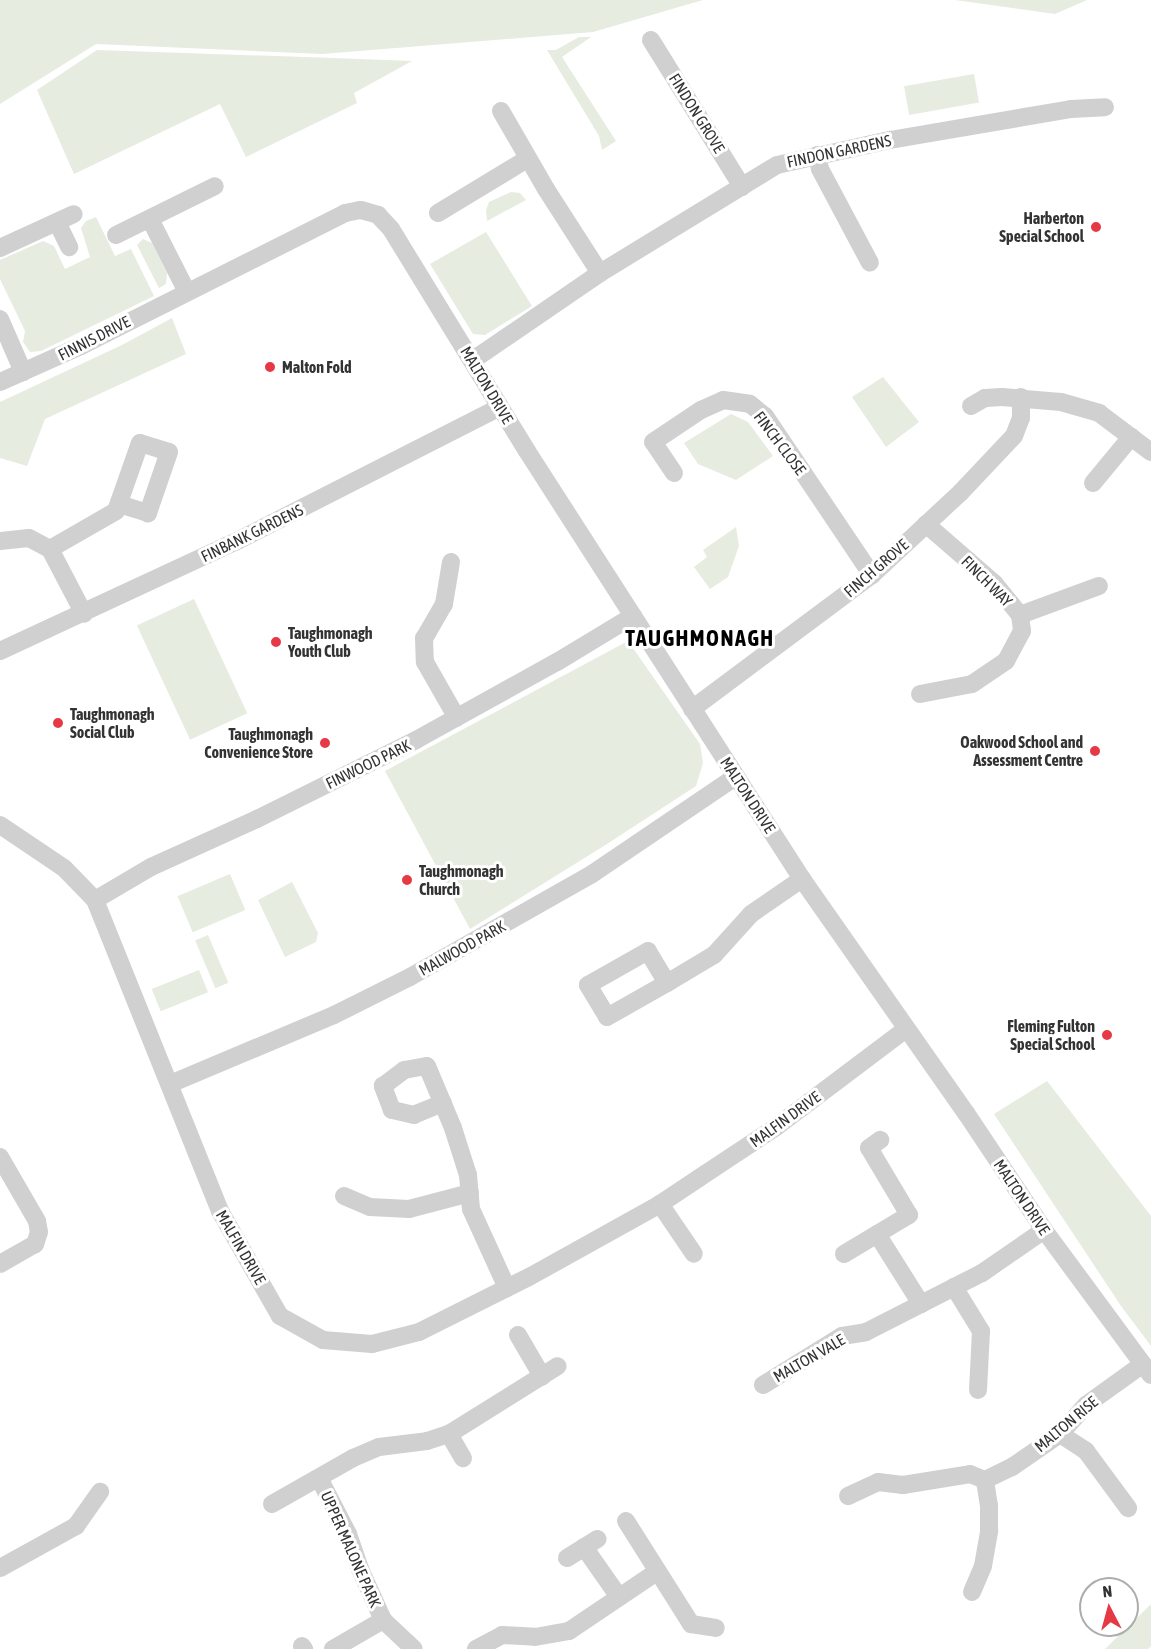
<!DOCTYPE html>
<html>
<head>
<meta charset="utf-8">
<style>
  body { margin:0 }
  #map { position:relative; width:1151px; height:1649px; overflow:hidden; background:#fff; font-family:"Asap Condensed",sans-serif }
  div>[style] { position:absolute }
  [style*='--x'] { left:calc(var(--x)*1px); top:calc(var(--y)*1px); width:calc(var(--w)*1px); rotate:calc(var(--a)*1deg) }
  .green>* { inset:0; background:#e6ecdf; transform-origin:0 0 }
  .street>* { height:18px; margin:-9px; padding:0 9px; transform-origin:9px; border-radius:9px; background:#d0d0d0 }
  .dots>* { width:16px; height:16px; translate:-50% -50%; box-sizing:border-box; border:3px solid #fff; border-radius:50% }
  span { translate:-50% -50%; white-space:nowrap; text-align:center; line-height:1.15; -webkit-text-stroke:6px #fff; paint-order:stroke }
  .street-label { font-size:16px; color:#333 }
  .poi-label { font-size:16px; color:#333; font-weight:700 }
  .right { translate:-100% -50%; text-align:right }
  .left { translate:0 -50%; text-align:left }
  .district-label { font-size:22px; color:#000; font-weight:700; letter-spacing:1.5px }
  .north { position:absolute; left:1079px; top:1577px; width:60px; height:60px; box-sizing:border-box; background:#fff; border:2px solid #adadad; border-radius:50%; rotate:354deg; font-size:16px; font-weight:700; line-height:24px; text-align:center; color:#333 }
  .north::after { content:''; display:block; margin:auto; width:21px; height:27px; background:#e63946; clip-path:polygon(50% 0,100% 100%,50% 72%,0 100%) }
</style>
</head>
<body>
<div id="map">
  <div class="green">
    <div style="clip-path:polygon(0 0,703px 0,593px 32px,322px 54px,96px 44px,0 104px)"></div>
    <div style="clip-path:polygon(955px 0,1087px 0,1055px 14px)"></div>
    <div style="clip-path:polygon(579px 37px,591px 37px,562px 57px,616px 141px,602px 150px,599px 136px,547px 50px,556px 50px)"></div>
    <div style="clip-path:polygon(97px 50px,333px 58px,412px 61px,354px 93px,357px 103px,246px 157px,220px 104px,74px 174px,37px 90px)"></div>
    <div style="left:974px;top:74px;width:29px;height:71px;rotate:80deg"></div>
    <div style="clip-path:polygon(511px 192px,520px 193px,526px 200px,487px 221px,486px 210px,489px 202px)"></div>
    <div style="clip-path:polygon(96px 217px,115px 256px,131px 249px,154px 296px,41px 351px,30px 352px,23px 342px,25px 331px,0 279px,0 260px,43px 241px,54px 246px,65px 269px,90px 257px,81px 228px,86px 221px)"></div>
    <div style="clip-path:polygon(486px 232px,532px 306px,485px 335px,473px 334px,430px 264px)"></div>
    <div style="clip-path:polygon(143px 239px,152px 243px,167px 273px,166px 284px,159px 288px,137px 245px)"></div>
    <div style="clip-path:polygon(172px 318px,186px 354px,45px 419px,27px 466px,0 458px,0 402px,122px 345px)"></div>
    <div style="clip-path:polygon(883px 377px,919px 422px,886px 447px,852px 397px)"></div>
    <div style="clip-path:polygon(731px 414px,748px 422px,773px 456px,736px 480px,698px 464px,684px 443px)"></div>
    <div style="clip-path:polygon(736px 527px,739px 546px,728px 577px,710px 589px,694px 567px,707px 557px,703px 550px)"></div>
    <div style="left:194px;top:599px;width:126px;height:63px;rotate:65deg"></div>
    <div style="clip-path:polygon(628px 641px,700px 744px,703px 763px,696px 786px,607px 844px,470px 929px,385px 771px)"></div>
    <div style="left:230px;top:874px;width:39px;height:57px;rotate:67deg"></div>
    <div style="clip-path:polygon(292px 882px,318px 933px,316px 942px,285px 957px,258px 900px)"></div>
    <div style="left:208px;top:935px;width:52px;height:14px;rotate:67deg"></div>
    <div style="left:199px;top:970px;width:24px;height:51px;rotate:68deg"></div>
    <div style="clip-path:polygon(1047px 1081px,1151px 1216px,1151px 1346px,1121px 1306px,994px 1114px)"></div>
    <div style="clip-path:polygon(1151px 1604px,1151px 1646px,1148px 1649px,1105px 1649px)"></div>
  </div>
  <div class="street">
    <div style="--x:651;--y:40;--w:173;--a:58.2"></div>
    <div style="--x:501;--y:111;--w:90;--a:60"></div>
    <div style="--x:546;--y:189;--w:100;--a:57.3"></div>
    <div style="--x:817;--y:155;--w:14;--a:78"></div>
    <div style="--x:820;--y:169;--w:106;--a:62"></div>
    <div style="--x:438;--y:213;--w:104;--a:-31.2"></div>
    <div style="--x:150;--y:219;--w:80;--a:63.1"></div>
    <div style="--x:57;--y:222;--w:28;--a:64"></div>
    <div style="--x:116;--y:235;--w:110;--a:-26.3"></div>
    <div style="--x:0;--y:248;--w:81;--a:-24.7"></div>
    <div style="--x:0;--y:319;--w:58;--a:66.5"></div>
    <div style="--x:473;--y:360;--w:154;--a:-34.4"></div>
    <div style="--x:600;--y:273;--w:207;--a:-31.4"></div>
    <div style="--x:777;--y:165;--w:116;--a:-12.5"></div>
    <div style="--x:890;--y:140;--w:184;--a:-9.7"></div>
    <div style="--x:1071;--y:109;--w:34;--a:-3"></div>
    <div style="--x:0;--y:382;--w:89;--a:-24"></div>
    <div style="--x:81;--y:346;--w:296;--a:-26.7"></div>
    <div style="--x:345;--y:213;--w:16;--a:-11"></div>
    <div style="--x:361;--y:210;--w:18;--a:16"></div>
    <div style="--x:378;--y:215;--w:19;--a:47"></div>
    <div style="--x:391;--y:229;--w:260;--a:58.5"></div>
    <div style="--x:527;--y:451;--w:509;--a:57.28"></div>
    <div style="--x:802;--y:879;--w:286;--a:55"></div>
    <div style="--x:966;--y:1113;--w:141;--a:56.3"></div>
    <div style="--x:1044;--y:1230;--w:180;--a:53.6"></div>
    <div style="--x:971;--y:406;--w:16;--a:-30"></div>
    <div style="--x:985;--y:398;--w:17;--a:-3"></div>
    <div style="--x:1002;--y:397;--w:59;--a:4.8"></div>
    <div style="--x:1061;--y:402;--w:40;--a:16"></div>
    <div style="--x:1099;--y:413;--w:65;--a:36.9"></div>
    <div style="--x:674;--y:473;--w:37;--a:-124"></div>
    <div style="--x:653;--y:442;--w:58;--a:-33.7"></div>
    <div style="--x:701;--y:410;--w:24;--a:-24"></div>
    <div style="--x:723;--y:400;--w:27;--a:8"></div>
    <div style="--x:750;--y:404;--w:19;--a:39"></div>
    <div style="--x:765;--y:416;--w:192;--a:56.1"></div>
    <div style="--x:1093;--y:483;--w:60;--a:-50.4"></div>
    <div style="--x:0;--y:541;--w:29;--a:-6"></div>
    <div style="--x:29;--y:538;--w:24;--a:28"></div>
    <div style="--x:50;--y:549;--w:73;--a:62.4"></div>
    <div style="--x:50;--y:549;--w:76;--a:-29.9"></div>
    <div style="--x:116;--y:511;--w:72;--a:-70.6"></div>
    <div style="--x:140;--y:443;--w:30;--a:17"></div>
    <div style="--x:169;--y:452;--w:65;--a:109"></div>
    <div style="--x:148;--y:513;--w:30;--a:-163"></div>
    <div style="--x:451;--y:562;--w:43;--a:99.5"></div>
    <div style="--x:444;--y:604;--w:39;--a:120"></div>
    <div style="--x:424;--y:638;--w:24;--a:88"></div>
    <div style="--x:425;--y:662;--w:64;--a:60.3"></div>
    <div style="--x:1020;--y:615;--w:84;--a:-20.2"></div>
    <div style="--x:0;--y:651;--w:259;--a:-24.9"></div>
    <div style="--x:235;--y:542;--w:297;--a:-27"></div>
    <div style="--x:920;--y:694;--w:53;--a:-10.9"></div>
    <div style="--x:972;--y:684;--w:41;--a:-34.1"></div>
    <div style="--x:1006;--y:661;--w:34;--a:-62"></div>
    <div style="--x:1022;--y:631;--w:16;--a:-97"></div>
    <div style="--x:1020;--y:615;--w:41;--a:-129.1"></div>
    <div style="--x:994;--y:583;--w:90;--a:-139.1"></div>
    <div style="--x:692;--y:709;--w:224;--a:-36.7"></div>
    <div style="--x:872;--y:575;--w:122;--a:-43"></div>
    <div style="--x:961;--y:492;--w:77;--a:-46.6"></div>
    <div style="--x:1014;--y:436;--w:19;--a:-69"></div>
    <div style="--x:1021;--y:418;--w:21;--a:-90"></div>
    <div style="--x:0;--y:825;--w:77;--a:33.9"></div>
    <div style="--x:64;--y:868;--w:45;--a:45.9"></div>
    <div style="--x:95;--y:900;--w:335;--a:68.1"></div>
    <div style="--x:220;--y:1211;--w:121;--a:60.3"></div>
    <div style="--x:280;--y:1316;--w:49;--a:29.2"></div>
    <div style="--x:323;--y:1340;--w:49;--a:4.7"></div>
    <div style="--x:372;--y:1344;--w:49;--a:-14.3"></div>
    <div style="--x:419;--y:1332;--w:123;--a:-26.6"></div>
    <div style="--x:529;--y:1277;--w:150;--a:-29.1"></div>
    <div style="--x:660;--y:1204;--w:47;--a:-33.7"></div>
    <div style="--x:699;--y:1178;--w:92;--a:-33.5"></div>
    <div style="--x:776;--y:1127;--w:163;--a:-37"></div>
    <div style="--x:95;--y:900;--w:65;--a:-30.5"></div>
    <div style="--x:151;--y:867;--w:116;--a:-24.4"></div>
    <div style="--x:257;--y:819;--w:178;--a:-26.4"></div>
    <div style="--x:416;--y:740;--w:161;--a:-29"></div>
    <div style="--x:557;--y:662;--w:89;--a:-31.2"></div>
    <div style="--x:667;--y:983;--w:37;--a:-121"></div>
    <div style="--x:648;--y:951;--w:69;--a:150.5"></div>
    <div style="--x:588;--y:985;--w:37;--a:59"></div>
    <div style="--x:607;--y:1017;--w:69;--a:-29.5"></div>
    <div style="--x:667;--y:983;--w:55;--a:-30.8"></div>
    <div style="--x:714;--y:955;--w:55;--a:-47.9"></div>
    <div style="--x:751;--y:914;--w:62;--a:-34.5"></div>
    <div style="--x:170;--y:1084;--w:178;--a:-22.8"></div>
    <div style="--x:334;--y:1015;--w:85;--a:-26.6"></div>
    <div style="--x:410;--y:977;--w:209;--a:-29.5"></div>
    <div style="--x:592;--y:874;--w:173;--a:-34.1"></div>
    <div style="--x:443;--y:1103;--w:31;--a:158"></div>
    <div style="--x:414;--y:1115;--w:23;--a:-167"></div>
    <div style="--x:392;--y:1110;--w:26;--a:-111"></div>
    <div style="--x:383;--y:1086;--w:26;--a:-37"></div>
    <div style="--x:404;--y:1070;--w:23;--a:-10"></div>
    <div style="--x:427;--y:1066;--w:67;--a:67.2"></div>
    <div style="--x:453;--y:1128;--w:49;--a:72.3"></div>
    <div style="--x:468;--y:1175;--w:34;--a:85"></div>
    <div style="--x:471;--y:1209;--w:87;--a:65.5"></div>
    <div style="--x:0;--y:1157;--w:74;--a:60"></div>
    <div style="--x:37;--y:1221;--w:11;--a:80"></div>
    <div style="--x:39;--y:1232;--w:13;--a:108"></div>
    <div style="--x:35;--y:1244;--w:40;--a:150.3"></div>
    <div style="--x:344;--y:1196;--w:28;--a:23"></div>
    <div style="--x:370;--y:1207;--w:39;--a:3"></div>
    <div style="--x:409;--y:1209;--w:63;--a:-14.7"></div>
    <div style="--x:660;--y:1204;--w:60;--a:55.8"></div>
    <div style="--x:877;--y:1234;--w:83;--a:57.8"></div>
    <div style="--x:844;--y:1254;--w:76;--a:-31"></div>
    <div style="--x:909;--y:1215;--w:78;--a:-120.8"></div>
    <div style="--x:869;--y:1148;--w:14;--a:-36"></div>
    <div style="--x:954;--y:1287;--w:52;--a:58.5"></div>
    <div style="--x:981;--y:1331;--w:59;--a:92.9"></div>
    <div style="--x:518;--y:1335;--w:48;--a:59.7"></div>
    <div style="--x:763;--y:1385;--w:93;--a:-31.8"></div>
    <div style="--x:842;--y:1336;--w:24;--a:-9"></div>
    <div style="--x:866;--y:1332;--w:130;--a:-27"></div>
    <div style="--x:982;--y:1273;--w:75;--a:-34.7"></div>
    <div style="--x:449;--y:1434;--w:28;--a:60"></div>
    <div style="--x:1060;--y:1434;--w:31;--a:33"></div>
    <div style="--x:1086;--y:1451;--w:71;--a:53.6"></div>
    <div style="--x:319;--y:1478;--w:63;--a:62.6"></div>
    <div style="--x:348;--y:1534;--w:37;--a:71"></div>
    <div style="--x:360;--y:1569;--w:56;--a:65.7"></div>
    <div style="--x:383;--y:1620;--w:42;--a:43.1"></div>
    <div style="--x:848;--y:1496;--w:33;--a:-25"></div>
    <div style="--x:878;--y:1482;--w:25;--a:7"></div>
    <div style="--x:903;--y:1485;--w:68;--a:-9.3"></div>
    <div style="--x:970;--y:1474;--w:16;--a:22"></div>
    <div style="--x:985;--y:1480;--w:30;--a:-26"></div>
    <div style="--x:1012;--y:1467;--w:58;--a:-34.5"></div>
    <div style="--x:1060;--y:1434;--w:39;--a:-48"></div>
    <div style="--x:1086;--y:1405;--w:70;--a:-35.7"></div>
    <div style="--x:272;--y:1504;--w:93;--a:-29.6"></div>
    <div style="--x:353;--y:1458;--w:28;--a:-23"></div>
    <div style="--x:379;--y:1447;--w:48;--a:-7.1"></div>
    <div style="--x:427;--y:1441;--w:23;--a:-18"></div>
    <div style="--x:449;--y:1434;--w:128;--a:-32"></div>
    <div style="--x:626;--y:1521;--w:122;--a:57.7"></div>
    <div style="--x:691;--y:1624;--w:25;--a:9"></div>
    <div style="--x:584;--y:1547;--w:61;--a:55"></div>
    <div style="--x:567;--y:1558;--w:36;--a:-32"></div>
    <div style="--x:0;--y:1568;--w:87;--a:-28.9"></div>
    <div style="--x:76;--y:1526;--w:42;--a:-54.8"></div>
    <div style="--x:972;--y:1592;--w:28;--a:-67"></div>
    <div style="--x:983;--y:1566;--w:36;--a:-80"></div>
    <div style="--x:989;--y:1531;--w:25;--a:-90"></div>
    <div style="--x:989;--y:1506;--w:26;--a:-99"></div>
    <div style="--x:302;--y:1646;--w:4;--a:56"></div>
    <div style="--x:333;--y:1649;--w:58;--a:-30.1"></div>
    <div style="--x:476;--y:1649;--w:30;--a:-28"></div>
    <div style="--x:502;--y:1635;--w:33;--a:3"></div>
    <div style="--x:535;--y:1637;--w:35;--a:-10"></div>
    <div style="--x:569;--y:1631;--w:107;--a:-34"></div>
  </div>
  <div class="dots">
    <div style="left:1096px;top:227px;background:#e63946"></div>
    <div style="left:270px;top:367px;background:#e63946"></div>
    <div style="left:276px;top:642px;background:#e63946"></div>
    <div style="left:58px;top:723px;background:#e63946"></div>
    <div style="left:325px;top:743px;background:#e63946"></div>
    <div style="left:1095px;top:751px;background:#e63946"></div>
    <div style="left:407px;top:880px;background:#e63946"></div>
    <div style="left:1107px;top:1035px;background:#e63946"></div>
  </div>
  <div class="street-label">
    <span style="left:697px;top:113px;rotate:58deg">FINDON GROVE</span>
    <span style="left:839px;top:151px;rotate:-12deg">FINDON GARDENS</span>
    <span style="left:94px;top:338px;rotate:-27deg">FINNIS DRIVE</span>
    <span style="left:487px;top:385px;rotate:59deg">MALTON DRIVE</span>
    <span style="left:780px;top:443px;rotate:53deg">FINCH CLOSE</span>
    <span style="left:252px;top:533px;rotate:-26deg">FINBANK GARDENS</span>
    <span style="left:876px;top:568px;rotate:-41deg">FINCH GROVE</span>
    <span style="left:987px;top:581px;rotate:45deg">FINCH WAY</span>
    <span style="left:368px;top:764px;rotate:-26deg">FINWOOD PARK</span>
    <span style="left:748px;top:795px;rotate:57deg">MALTON DRIVE</span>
    <span style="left:462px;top:948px;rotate:-29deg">MALWOOD PARK</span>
    <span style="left:785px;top:1119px;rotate:-36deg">MALFIN DRIVE</span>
    <span style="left:1022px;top:1197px;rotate:56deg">MALTON DRIVE</span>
    <span style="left:241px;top:1247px;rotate:60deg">MALFIN DRIVE</span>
    <span style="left:809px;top:1358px;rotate:-30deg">MALTON VALE</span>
    <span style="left:1066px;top:1424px;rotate:-40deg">MALTON RISE</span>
    <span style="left:351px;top:1549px;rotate:66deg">UPPER MALONE PARK</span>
  </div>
  <div class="poi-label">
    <span class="right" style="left:1084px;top:227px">Harberton<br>Special School</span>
    <span class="left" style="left:282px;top:367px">Malton Fold</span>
    <span class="left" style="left:288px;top:642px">Taughmonagh<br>Youth Club</span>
    <span class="left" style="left:70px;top:723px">Taughmonagh<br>Social Club</span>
    <span class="right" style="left:313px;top:743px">Taughmonagh<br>Convenience Store</span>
    <span class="right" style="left:1083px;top:751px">Oakwood School and<br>Assessment Centre</span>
    <span class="left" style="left:419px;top:880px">Taughmonagh<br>Church</span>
    <span class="right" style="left:1095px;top:1035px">Fleming Fulton<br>Special School</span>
  </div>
  <div class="district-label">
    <span style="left:700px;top:639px">TAUGHMONAGH</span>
  </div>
  <div class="north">N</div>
</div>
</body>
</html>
